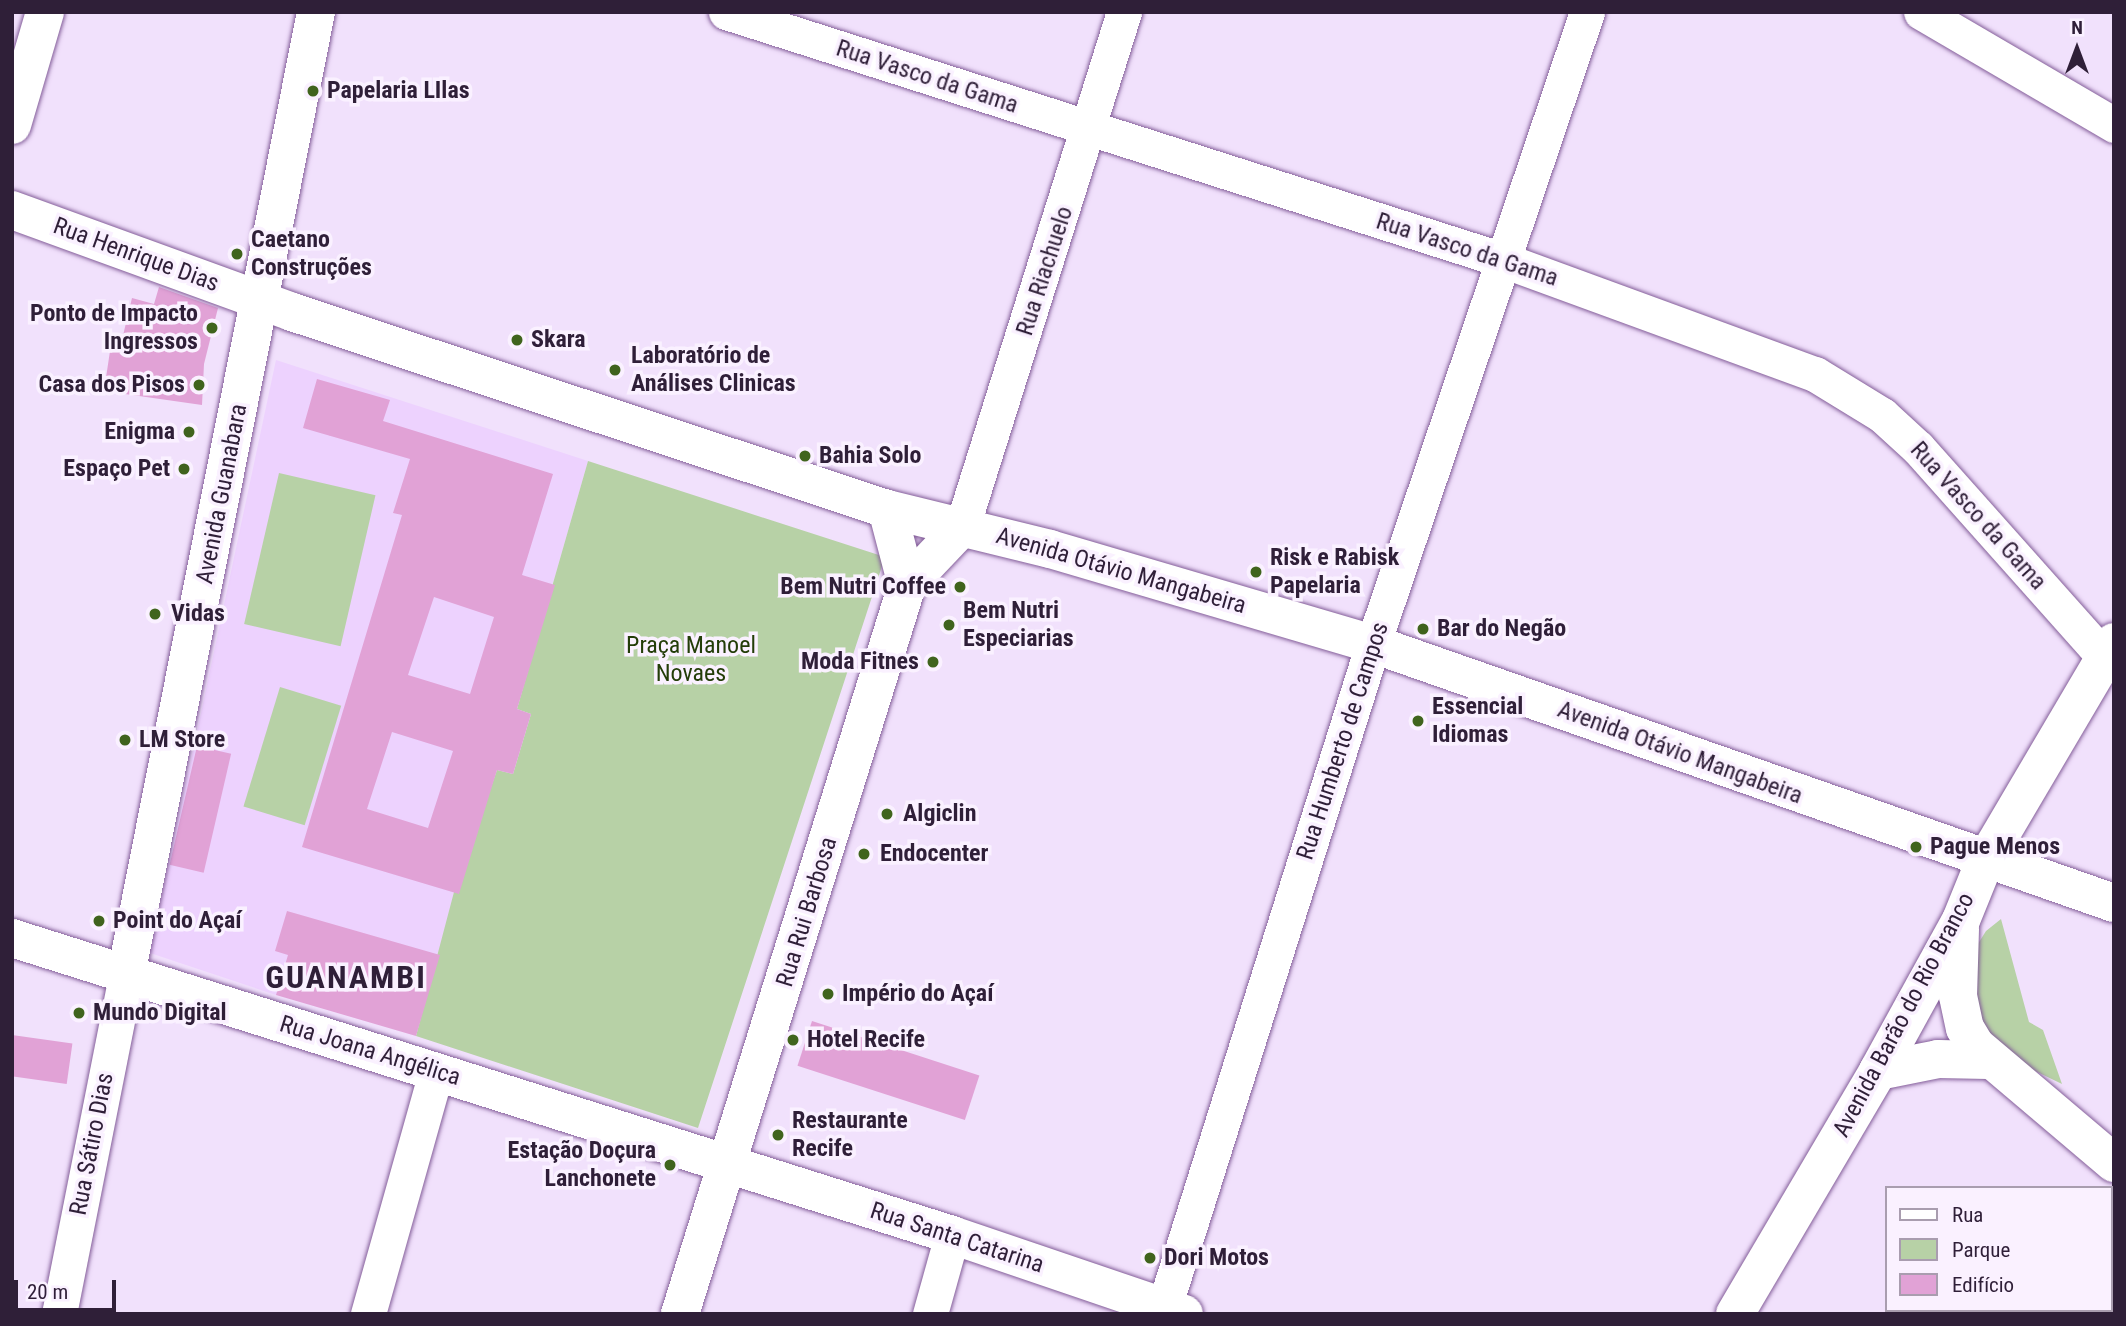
<!DOCTYPE html>
<html>
<head>
<meta charset="utf-8">
<style>
  body { margin:0 }
  #map { position:relative; width:2126px; height:1326px; overflow:hidden; background:#f1e1fc; font-family:"Roboto Condensed",sans-serif }
  div>[style] { position:absolute }
  [style*='--x'] { left:calc(var(--x)*1px); top:calc(var(--y)*1px); width:calc(var(--w)*1px); rotate:calc(var(--a)*1deg) }
  .built>* { inset:0; background:#edd2fe }
  .green>* { inset:0; background:#b7d1a6; transform-origin:0 0 }
  .building>* { inset:0; background:#e1a2d6; transform-origin:0 0 }
  .roads { filter:drop-shadow(0 0 2px #835d99) drop-shadow(0 0 2px #835d99) }
  .minor>* { height:35px; margin:-17.5px; padding:0 17.5px; transform-origin:17.5px; border-radius:17.5px; background:#fff }
  .secondary>* { height:38px; margin:-19px; padding:0 19px; transform-origin:19px; border-radius:19px; background:#fff }
  .dots>* { width:19px; height:19px; translate:-50% -50%; box-sizing:border-box; border:4px solid #faf1ff; border-radius:50% }
  span { translate:-50% -50%; white-space:nowrap; text-align:center; line-height:1.15; -webkit-text-stroke:7px #faf1ff; paint-order:stroke }
  .street-label { font-size:24px; color:#2f1f38 }
  .poi-label { font-size:24px; color:#2f1f38; font-weight:700 }
  .left { translate:0 -50%; text-align:left }
  .right { translate:-100% -50%; text-align:right }
  .park-label { font-size:24px; color:#233d08 }
  .district-label { font-size:32px; color:#2f1f38; font-weight:700; letter-spacing:2px }
  .frame { position:absolute; inset:0; border:14px solid #2f1f38; pointer-events:none }
  .legend { position:absolute; left:1885px; top:1186px; width:228px; height:126px; box-sizing:border-box; background:#faf1ff; border:2px solid #a99daf; margin:0; padding:9px 12px; list-style:none; font-size:21px; color:#2f1f38 }
  .legend li { display:flex; align-items:center; gap:14px; height:35px }
  .legend b { width:35px; border:2px solid #a99daf }
  .north { position:absolute; left:2042px; top:14px; width:70px; height:70px; -webkit-text-stroke:5px #faf1ff; paint-order:stroke; rotate:0deg; font-size:19px; font-weight:700; line-height:28px; text-align:center; color:#2f1f38 }
  .north::after { content:''; display:block; margin:auto; width:24px; height:32px; background:#2f1f38; clip-path:polygon(50% 0,100% 100%,50% 72%,0 100%) }
  .scale { position:absolute; left:14px; top:1280px; width:102px; height:32px; box-sizing:border-box; border:4px solid #2f1f38; border-top:0; padding-left:9px; font-size:21px; line-height:24px; white-space:nowrap; color:#2f1f38; -webkit-text-stroke:5px #faf1ff; paint-order:stroke }
</style>
</head>
<body>
<div id="map">
  <div class="built">
    <div style="clip-path:polygon(276px 360px,588px 461px,517px 709px,531px 714px,513px 774px,497px 770px,454px 893px,440px 955px,276px 995px,150px 953px)"></div>
  </div>
  <div class="green">
    <div style="clip-path:polygon(588px 461px,885px 557px,698px 1128px,416px 1036px,454px 892px,497px 770px,513px 774px,531px 714px,517px 709px)"></div>
    <div style="left:279px;top:473px;width:99px;height:155px;rotate:13deg"></div>
    <div style="left:280px;top:687px;width:64px;height:125px;rotate:17deg"></div>
    <div style="clip-path:polygon(2001px 919px,2029px 1022px,2043px 1030px,2062px 1084px,1982px 1045px,1966px 963px,1986px 931px)"></div>
  </div>
  <div class="building">
    <div style="clip-path:polygon(159px 287px,218px 308px,204px 364px,202px 405px,104px 391px,110px 351px,119px 352px,132px 298px,154px 304px)"></div>
    <div style="clip-path:polygon(evenodd,317px 379px,390px 400px,383px 421px,553px 474px,522px 575px,555px 585px,517px 709px,531px 714px,513px 774px,497px 770px,459px 894px,302px 847px,402px 515px,393px 513px,410px 459px,303px 428px,317px 379px,434px 597px,494px 617px,470px 694px,408px 675px,434px 597px,317px 379px,392px 732px,453px 751px,428px 828px,367px 809px,392px 732px)"></div>
    <div style="left:197px;top:746px;width:35px;height:122px;rotate:13deg"></div>
    <div style="clip-path:polygon(287px 911px,440px 955px,416px 1036px,276px 995px,288px 955px,275px 951px)"></div>
    <div style="left:812px;top:1021px;width:176px;height:47px;rotate:18deg"></div>
    <div style="left:12px;top:1035px;width:61px;height:41px;rotate:8deg"></div>
  </div>
  <div class="roads">
    <div class="minor">
      <div style="--x:726;--y:12;--w:816;--a:17.7"></div>
      <div style="--x:1503;--y:260;--w:332;--a:20.1"></div>
      <div style="--x:1815;--y:374;--w:79;--a:31.5"></div>
      <div style="--x:1882;--y:415;--w:49;--a:42.5"></div>
      <div style="--x:1918;--y:448;--w:281;--a:48.3"></div>
      <div style="--x:1921;--y:12;--w:224;--a:30.3"></div>
      <div style="--x:962;--y:527;--w:540;--a:-72.54"></div>
      <div style="--x:59;--y:1314;--w:346;--a:-78.8"></div>
      <div style="--x:368;--y:1314;--w:251;--a:-74.3"></div>
      <div style="--x:930;--y:1314;--w:82;--a:-74.4"></div>
      <div style="--x:1162;--y:1314;--w:702;--a:-72.52"></div>
      <div style="--x:1373;--y:644;--w:667;--a:-71.29"></div>
    </div>
    <div class="secondary">
      <div style="--x:12;--y:125;--w:118;--a:-73.7"></div>
      <div style="--x:12;--y:210;--w:298;--a:20"></div>
      <div style="--x:292;--y:312;--w:627;--a:18.32"></div>
      <div style="--x:887;--y:509;--w:168;--a:13.8"></div>
      <div style="--x:1050;--y:549;--w:337;--a:16.4"></div>
      <div style="--x:1373;--y:644;--w:785;--a:19.27"></div>
      <div style="--x:887;--y:509;--w:79;--a:75.3"></div>
      <div style="--x:1960;--y:929;--w:67;--a:91.7"></div>
      <div style="--x:1958;--y:996;--w:33;--a:78"></div>
      <div style="--x:1965;--y:1028;--w:21;--a:59"></div>
      <div style="--x:1976;--y:1046;--w:181;--a:40.3"></div>
      <div style="--x:12;--y:938;--w:986;--a:17.53"></div>
      <div style="--x:952;--y:1235;--w:245;--a:18.8"></div>
      <div style="--x:126;--y:975;--w:982;--a:-78.84"></div>
      <div style="--x:1878;--y:1071;--w:61;--a:-11.3"></div>
      <div style="--x:1938;--y:1059;--w:50;--a:1.1"></div>
      <div style="--x:680;--y:1314;--w:764;--a:-72.7"></div>
      <div style="--x:907;--y:585;--w:80;--a:-46.5"></div>
      <div style="--x:1735;--y:1314;--w:282;--a:-59.5"></div>
      <div style="--x:1878;--y:1071;--w:172;--a:-61.2"></div>
      <div style="--x:1961;--y:920;--w:64;--a:-67.9"></div>
      <div style="--x:1985;--y:861;--w:254;--a:-59.5"></div>
    </div>
  </div>
  <div class="dots">
    <div style="left:313px;top:91px;background:#40641d"></div>
    <div style="left:237px;top:254px;background:#40641d"></div>
    <div style="left:212px;top:328px;background:#40641d"></div>
    <div style="left:517px;top:340px;background:#40641d"></div>
    <div style="left:615px;top:370px;background:#40641d"></div>
    <div style="left:199px;top:385px;background:#40641d"></div>
    <div style="left:189px;top:432px;background:#40641d"></div>
    <div style="left:805px;top:456px;background:#40641d"></div>
    <div style="left:184px;top:469px;background:#40641d"></div>
    <div style="left:1256px;top:572px;background:#40641d"></div>
    <div style="left:960px;top:587px;background:#40641d"></div>
    <div style="left:155px;top:614px;background:#40641d"></div>
    <div style="left:949px;top:625px;background:#40641d"></div>
    <div style="left:1423px;top:629px;background:#40641d"></div>
    <div style="left:933px;top:662px;background:#40641d"></div>
    <div style="left:1418px;top:721px;background:#40641d"></div>
    <div style="left:125px;top:740px;background:#40641d"></div>
    <div style="left:887px;top:814px;background:#40641d"></div>
    <div style="left:1916px;top:847px;background:#40641d"></div>
    <div style="left:864px;top:854px;background:#40641d"></div>
    <div style="left:99px;top:921px;background:#40641d"></div>
    <div style="left:828px;top:994px;background:#40641d"></div>
    <div style="left:79px;top:1013px;background:#40641d"></div>
    <div style="left:793px;top:1040px;background:#40641d"></div>
    <div style="left:778px;top:1135px;background:#40641d"></div>
    <div style="left:670px;top:1165px;background:#40641d"></div>
    <div style="left:1150px;top:1258px;background:#40641d"></div>
  </div>
  <div class="street-label">
    <span style="left:927px;top:77px;rotate:18deg">Rua Vasco da Gama</span>
    <span style="left:1467px;top:250px;rotate:18deg">Rua Vasco da Gama</span>
    <span style="left:136px;top:255px;rotate:20deg">Rua Henrique Dias</span>
    <span style="left:1045px;top:271px;rotate:-72deg">Rua Riachuelo</span>
    <span style="left:222px;top:494px;rotate:-79deg">Avenida Guanabara</span>
    <span style="left:1978px;top:516px;rotate:48deg">Rua Vasco da Gama</span>
    <span style="left:1121px;top:571px;rotate:16deg">Avenida Otávio Mangabeira</span>
    <span style="left:1343px;top:741px;rotate:-72deg">Rua Humberto de Campos</span>
    <span style="left:1680px;top:753px;rotate:20deg">Avenida Otávio Mangabeira</span>
    <span style="left:807px;top:912px;rotate:-73deg">Rua Rui Barbosa</span>
    <span style="left:1904px;top:1015px;rotate:-62deg">Avenida Barão do Rio Branco</span>
    <span style="left:370px;top:1051px;rotate:17deg">Rua Joana Angélica</span>
    <span style="left:92px;top:1144px;rotate:-79deg">Rua Sátiro Dias</span>
    <span style="left:957px;top:1238px;rotate:18deg">Rua Santa Catarina</span>
  </div>
  <div class="poi-label">
    <span class="left" style="left:327px;top:91px">Papelaria LIlas</span>
    <span class="left" style="left:251px;top:254px">Caetano<br>Construções</span>
    <span class="right" style="left:198px;top:328px">Ponto de Impacto<br>Ingressos</span>
    <span class="left" style="left:531px;top:340px">Skara</span>
    <span class="left" style="left:631px;top:370px">Laboratório de<br>Análises Clinicas</span>
    <span class="right" style="left:185px;top:385px">Casa dos Pisos</span>
    <span class="right" style="left:175px;top:432px">Enigma</span>
    <span class="left" style="left:819px;top:456px">Bahia Solo</span>
    <span class="right" style="left:170px;top:469px">Espaço Pet</span>
    <span class="left" style="left:1270px;top:572px">Risk e Rabisk<br>Papelaria</span>
    <span class="right" style="left:946px;top:587px">Bem Nutri Coffee</span>
    <span class="left" style="left:963px;top:625px">Bem Nutri<br>Especiarias</span>
    <span class="left" style="left:171px;top:614px">Vidas</span>
    <span class="left" style="left:1437px;top:629px">Bar do Negão</span>
    <span class="right" style="left:919px;top:662px">Moda Fitnes</span>
    <span class="left" style="left:1432px;top:721px">Essencial<br>Idiomas</span>
    <span class="left" style="left:139px;top:740px">LM Store</span>
    <span class="left" style="left:903px;top:814px">Algiclin</span>
    <span class="left" style="left:1930px;top:847px">Pague Menos</span>
    <span class="left" style="left:880px;top:854px">Endocenter</span>
    <span class="left" style="left:113px;top:921px">Point do Açaí</span>
    <span class="left" style="left:842px;top:994px">Império do Açaí</span>
    <span class="left" style="left:93px;top:1013px">Mundo Digital</span>
    <span class="left" style="left:807px;top:1040px">Hotel Recife</span>
    <span class="left" style="left:792px;top:1135px">Restaurante<br>Recife</span>
    <span class="right" style="left:656px;top:1165px">Estação Doçura<br>Lanchonete</span>
    <span class="left" style="left:1164px;top:1258px">Dori Motos</span>
  </div>
  <div class="park-label">
    <span style="left:691px;top:660px">Praça Manoel<br>Novaes</span>
  </div>
  <div class="district-label">
    <span style="left:346px;top:977px">GUANAMBI</span>
  </div>
  <div class="frame"></div>
  <ul class="legend">
  <li><b style="height:9px;background:#fff"></b>Rua</li>
  <li><b style="height:19px;background:#b7d1a6"></b>Parque</li>
  <li><b style="height:19px;background:#e1a2d6"></b>Edifício</li>
  </ul>
  <div class="north">N</div>
  <div class="scale">20 m</div>
</div>
</body>
</html>
